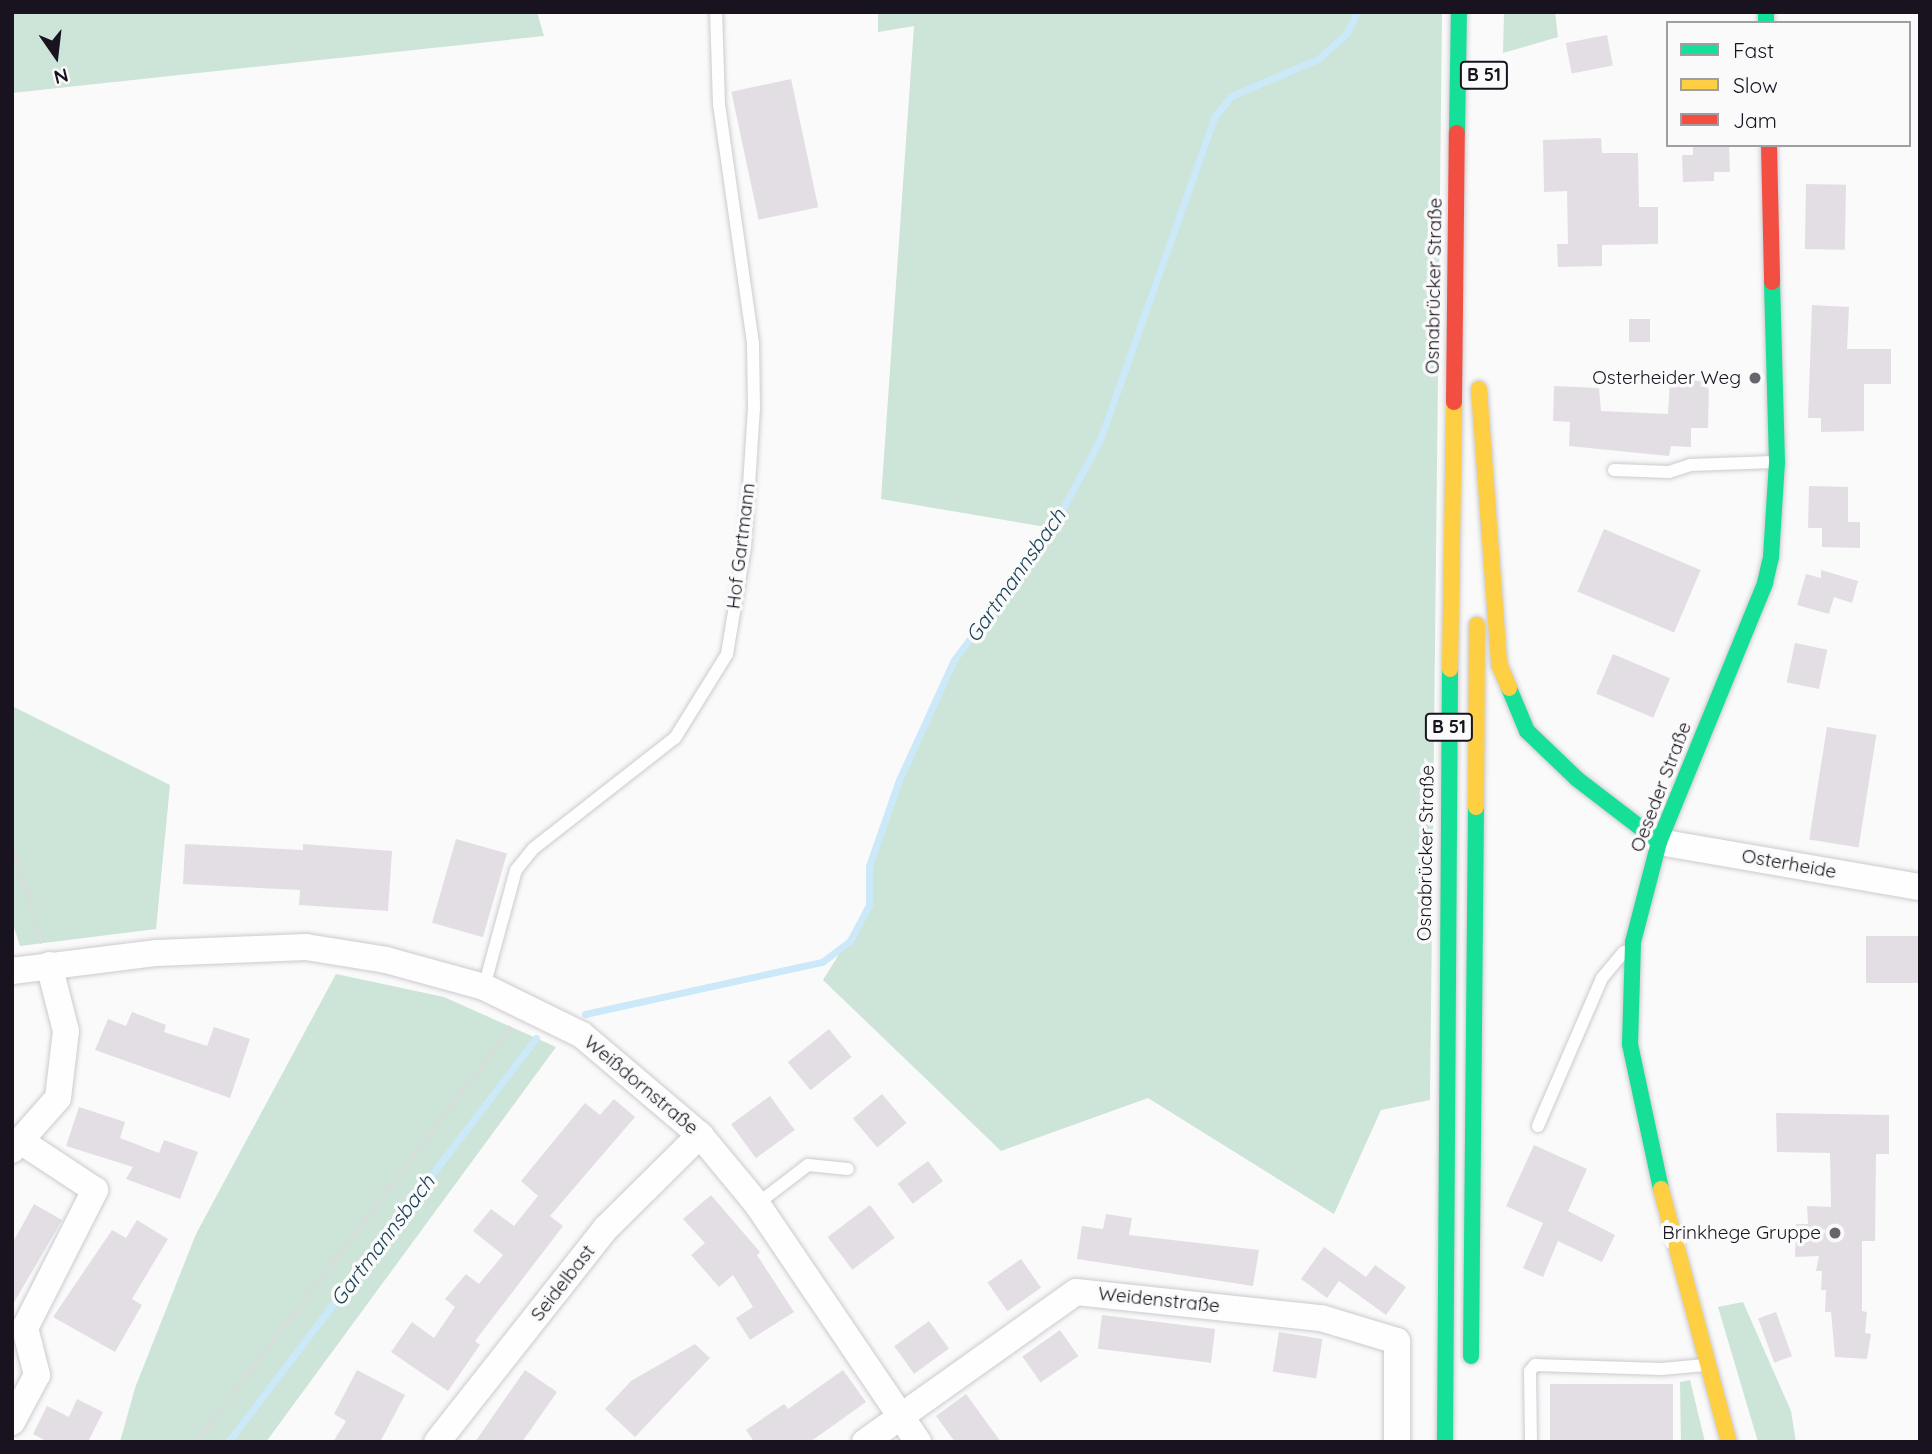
<!DOCTYPE html>
<html>
<head>
<meta charset="utf-8">
<style>
  body { margin:0 }
  #map { position:relative; width:1932px; height:1454px; overflow:hidden; background:#fafafa; font-family:Quicksand,sans-serif }
  div>[style] { position:absolute }
  [style*='--x'] { left:calc(var(--x)*1px); top:calc(var(--y)*1px); width:calc(var(--w)*1px); rotate:calc(var(--a)*1deg) }
  .green>* { inset:0; background:#cde4d8 }
  .stream>* { height:7px; margin:-3.5px; padding:0 3.5px; transform-origin:3.5px; border-radius:3.5px; background:#cce9f9 }
  .building>* { inset:0; background:#e3dee4; transform-origin:0 0 }
  .path>* { height:4.5px; margin-top:-2.25px; transform-origin:0; background:repeating-linear-gradient(90deg,#dbdbdb 0 3.5px,transparent 0 7px) }
  .roads { filter:drop-shadow(0 0 2px #cccad0) drop-shadow(0 0 2px #cccad0) }
  .lane>* { height:12px; margin:-6px; padding:0 6px; transform-origin:6px; border-radius:6px; background:#fefefe }
  .street>* { height:26px; margin:-13px; padding:0 13px; transform-origin:13px; border-radius:13px; background:#fefefe }
  .fast>* { height:16px; margin:-8px; padding:0 8px; transform-origin:8px; border-radius:8px; background:#16e098 }
  .slow>* { height:16px; margin:-8px; padding:0 8px; transform-origin:8px; border-radius:8px; background:#ffcf43 }
  .jam>* { height:16px; margin:-8px; padding:0 8px; transform-origin:8px; border-radius:8px; background:#f24e42 }
  .dots>* { width:19px; height:19px; translate:-50% -50%; box-sizing:border-box; border:4px solid #fafafa; border-radius:50% }
  span { translate:-50% -50%; white-space:nowrap; text-align:center; line-height:1.15; -webkit-text-stroke:7px #fafafa; paint-order:stroke }
  .shield-label span { padding:2px 5px; background:#fafafa; border:2px solid; border-radius:5px; -webkit-text-stroke-width:0 }
  .shield-label { font-size:18px; color:#18131f; font-weight:700 }
  .street-label { font-size:19px; color:#18131f }
  .poi-label { font-size:19px; color:#18131f }
  .right { translate:-100% -50%; text-align:right }
  .water-label { font-size:21px; color:#133e53; font-style:italic }
  .frame { position:absolute; inset:0; border:14px solid #18131f; pointer-events:none }
  .legend { position:absolute; left:1666px; top:21px; width:245px; height:126px; box-sizing:border-box; background:#fafafa; border:2px solid #a09ea2; margin:0; padding:9px 12px; list-style:none; font-size:21px; color:#18131f }
  .legend li { display:flex; align-items:center; gap:14px; height:35px }
  .legend b { width:35px; border:2px solid #a09ea2 }
  .north { position:absolute; left:21px; top:21px; width:70px; height:70px; -webkit-text-stroke:5px #fafafa; paint-order:stroke; rotate:166deg; font-size:19px; font-weight:700; line-height:28px; text-align:center; color:#18131f }
  .north::after { content:''; display:block; margin:auto; width:24px; height:32px; background:#18131f; clip-path:polygon(50% 0,100% 100%,50% 72%,0 100%) }
</style>
</head>
<body>
<div id="map">
  <div class="green">
    <div style="clip-path:polygon(12px 12px,537px 12px,544px 36px,12px 93px)"></div>
    <div style="clip-path:polygon(878px 12px,1442px 12px,1430px 1100px,1381px 1110px,1334px 1214px,1148px 1098px,1001px 1151px,823px 980px,869px 906px,869px 866px,899px 780px,954px 660px,1051px 528px,881px 499px,914px 26px,878px 32px)"></div>
    <div style="clip-path:polygon(1504px 12px,1555px 12px,1558px 37px,1503px 53px)"></div>
    <div style="clip-path:polygon(12px 706px,170px 785px,156px 929px,20px 946px,12px 921px)"></div>
    <div style="clip-path:polygon(336px 974px,444px 997px,556px 1047px,266px 1442px,120px 1442px,135px 1388px,196px 1234px)"></div>
    <div style="clip-path:polygon(1743px 1302px,1791px 1411px,1796px 1442px,1758px 1442px,1718px 1307px)"></div>
    <div style="clip-path:polygon(1690px 1380px,1705px 1442px,1681px 1442px,1680px 1382px)"></div>
  </div>
  <div class="stream">
    <div style="--x:585;--y:1014;--w:243;--a:-12.4"></div>
    <div style="--x:822;--y:962;--w:35;--a:-37"></div>
    <div style="--x:850;--y:941;--w:41;--a:-62.2"></div>
    <div style="--x:869;--y:905;--w:39;--a:-90"></div>
    <div style="--x:869;--y:866;--w:91;--a:-70.8"></div>
    <div style="--x:899;--y:780;--w:132;--a:-65.4"></div>
    <div style="--x:954;--y:660;--w:164;--a:-53.4"></div>
    <div style="--x:1052;--y:528;--w:100;--a:-61.4"></div>
    <div style="--x:1100;--y:440;--w:344;--a:-70.5"></div>
    <div style="--x:1215;--y:116;--w:26;--a:-51"></div>
    <div style="--x:1231;--y:96;--w:95;--a:-23"></div>
    <div style="--x:1318;--y:59;--w:39;--a:-42"></div>
    <div style="--x:1347;--y:33;--w:23;--a:-65"></div>
    <div style="--x:228;--y:1442;--w:508;--a:-52.68"></div>
  </div>
  <div class="building">
    <div style="left:1607px;top:35px;width:31px;height:42px;rotate:79deg"></div>
    <div style="left:791px;top:79px;width:131px;height:61px;rotate:78deg"></div>
    <div style="clip-path:polygon(1601px 138px,1602px 153px,1638px 153px,1639px 207px,1658px 207px,1658px 244px,1602px 245px,1602px 266px,1558px 267px,1557px 244px,1568px 244px,1567px 191px,1544px 192px,1543px 140px)"></div>
    <div style="clip-path:polygon(1693px 145px,1729px 145px,1730px 172px,1714px 172px,1714px 181px,1683px 182px,1682px 155px,1693px 155px)"></div>
    <div style="left:1806px;top:184px;width:40px;height:65px;rotate:1deg"></div>
    <div style="clip-path:polygon(1812px 305px,1849px 307px,1847px 349px,1891px 349px,1891px 384px,1864px 384px,1864px 431px,1821px 432px,1821px 418px,1808px 418px)"></div>
    <div style="left:1629px;top:319px;width:21px;height:23px"></div>
    <div style="clip-path:polygon(1670px 378px,1709px 382px,1708px 428px,1691px 428px,1691px 447px,1671px 446px,1669px 456px,1569px 446px,1570px 422px,1553px 421px,1554px 386px,1599px 388px,1601px 411px,1668px 414px)"></div>
    <div style="clip-path:polygon(1809px 486px,1848px 487px,1848px 522px,1860px 522px,1860px 548px,1822px 547px,1822px 528px,1808px 528px)"></div>
    <div style="left:1604px;top:529px;width:105px;height:68px;rotate:23deg"></div>
    <div style="clip-path:polygon(1821px 570px,1858px 581px,1852px 603px,1834px 597px,1829px 614px,1797px 605px,1806px 574px,1821px 578px)"></div>
    <div style="left:1795px;top:643px;width:33px;height:40px;rotate:12deg"></div>
    <div style="left:1613px;top:654px;width:62px;height:43px;rotate:23deg"></div>
    <div style="left:1827px;top:727px;width:50px;height:114px;rotate:9deg"></div>
    <div style="left:456px;top:839px;width:53px;height:87px;rotate:16deg"></div>
    <div style="clip-path:polygon(185px 844px,303px 850px,303px 844px,392px 851px,388px 911px,299px 905px,300px 890px,183px 884px)"></div>
    <div style="left:1866px;top:936px;width:54px;height:47px"></div>
    <div style="clip-path:polygon(132px 1012px,166px 1025px,164px 1032px,207px 1046px,214px 1027px,250px 1039px,230px 1098px,95px 1050px,108px 1019px,126px 1026px)"></div>
    <div style="left:829px;top:1029px;width:36px;height:53px;rotate:51deg"></div>
    <div style="left:882px;top:1094px;width:38px;height:38px;rotate:50deg"></div>
    <div style="left:770px;top:1096px;width:42px;height:48px;rotate:54deg"></div>
    <div style="clip-path:polygon(614px 1099px,635px 1117px,550px 1216px,563px 1226px,475px 1341px,480px 1345px,448px 1391px,391px 1352px,412px 1322px,434px 1338px,455px 1307px,445px 1299px,466px 1274px,479px 1284px,503px 1255px,473px 1231px,491px 1209px,514px 1226px,538px 1196px,521px 1181px,585px 1103px,600px 1115px)"></div>
    <div style="clip-path:polygon(79px 1107px,125px 1122px,120px 1138px,159px 1153px,164px 1140px,198px 1152px,180px 1199px,126px 1179px,133px 1167px,66px 1146px)"></div>
    <div style="clip-path:polygon(1776px 1113px,1889px 1115px,1889px 1154px,1876px 1154px,1875px 1241px,1862px 1241px,1862px 1311px,1867px 1312px,1865px 1333px,1871px 1334px,1867px 1359px,1835px 1357px,1831px 1312px,1825px 1312px,1826px 1290px,1821px 1290px,1822px 1271px,1816px 1271px,1819px 1256px,1795px 1257px,1796px 1224px,1808px 1224px,1807px 1206px,1831px 1207px,1830px 1153px,1777px 1152px)"></div>
    <div style="clip-path:polygon(1534px 1145px,1587px 1169px,1568px 1211px,1615px 1235px,1602px 1262px,1558px 1241px,1543px 1277px,1523px 1268px,1543px 1223px,1506px 1206px)"></div>
    <div style="left:928px;top:1161px;width:25px;height:38px;rotate:53deg"></div>
    <div style="clip-path:polygon(711px 1195px,760px 1252px,757px 1255px,794px 1312px,750px 1340px,736px 1318px,753px 1307px,733px 1275px,719px 1287px,691px 1255px,705px 1243px,683px 1219px)"></div>
    <div style="clip-path:polygon(34px 1204px,62px 1220px,12px 1306px,12px 1244px)"></div>
    <div style="left:870px;top:1205px;width:41px;height:53px;rotate:53deg"></div>
    <div style="clip-path:polygon(1106px 1214px,1132px 1218px,1129px 1235px,1259px 1250px,1253px 1286px,1077px 1259px,1082px 1226px,1103px 1229px)"></div>
    <div style="clip-path:polygon(137px 1220px,168px 1239px,132px 1299px,142px 1305px,115px 1352px,53px 1317px,112px 1230px,126px 1238px)"></div>
    <div style="clip-path:polygon(1324px 1247px,1366px 1277px,1375px 1265px,1406px 1287px,1386px 1315px,1339px 1281px,1327px 1298px,1301px 1279px)"></div>
    <div style="left:1021px;top:1259px;width:35px;height:41px;rotate:55deg"></div>
    <div style="left:1776px;top:1312px;width:47px;height:19px;rotate:70deg"></div>
    <div style="left:1102px;top:1315px;width:114px;height:34px;rotate:7deg"></div>
    <div style="left:929px;top:1321px;width:34px;height:43px;rotate:54deg"></div>
    <div style="left:1060px;top:1330px;width:32px;height:46px;rotate:55deg"></div>
    <div style="left:1279px;top:1332px;width:44px;height:40px;rotate:9deg"></div>
    <div style="clip-path:polygon(695px 1344px,710px 1358px,635px 1437px,605px 1409px,631px 1381px)"></div>
    <div style="clip-path:polygon(357px 1370px,405px 1395px,380px 1442px,333px 1442px,346px 1421px,334px 1414px)"></div>
    <div style="clip-path:polygon(525px 1370px,557px 1392px,522px 1442px,475px 1442px)"></div>
    <div style="clip-path:polygon(843px 1370px,866px 1402px,810px 1442px,754px 1442px,746px 1430px,784px 1404px,788px 1409px)"></div>
    <div style="left:1550px;top:1384px;width:123px;height:58px"></div>
    <div style="clip-path:polygon(966px 1394px,1001px 1442px,955px 1442px,936px 1416px)"></div>
    <div style="clip-path:polygon(77px 1399px,103px 1412px,88px 1442px,48px 1442px,33px 1434px,47px 1406px,69px 1417px)"></div>
  </div>
  <div class="path">
    <div style="--x:12;--y:846;--w:103;--a:72.4"></div>
    <div style="--x:196;--y:1442;--w:525;--a:-52.82"></div>
  </div>
  <div class="roads">
    <div class="lane">
      <div style="--x:1614;--y:470;--w:55;--a:2.1"></div>
      <div style="--x:1669;--y:472;--w:22;--a:-18"></div>
      <div style="--x:1690;--y:465;--w:83;--a:-2.1"></div>
      <div style="--x:484;--y:987;--w:121;--a:-74.7"></div>
      <div style="--x:516;--y:870;--w:28;--a:-51"></div>
      <div style="--x:534;--y:848;--w:179;--a:-38"></div>
      <div style="--x:675;--y:738;--w:99;--a:-58.2"></div>
      <div style="--x:727;--y:654;--w:109;--a:-80.5"></div>
      <div style="--x:745;--y:547;--w:139;--a:-86.3"></div>
      <div style="--x:754;--y:408;--w:65;--a:-90.9"></div>
      <div style="--x:753;--y:343;--w:240;--a:-98.1"></div>
      <div style="--x:719;--y:105;--w:93;--a:-91.8"></div>
      <div style="--x:1538;--y:1126;--w:161;--a:-66.6"></div>
      <div style="--x:1602;--y:978;--w:34;--a:-50"></div>
      <div style="--x:757;--y:1204;--w:64;--a:-37.4"></div>
      <div style="--x:808;--y:1165;--w:40;--a:5.7"></div>
      <div style="--x:1531;--y:1442;--w:71;--a:-90.8"></div>
      <div style="--x:1530;--y:1371;--w:8;--a:-50"></div>
      <div style="--x:1535;--y:1365;--w:127;--a:1.8"></div>
      <div style="--x:1662;--y:1369;--w:43;--a:-5.3"></div>
    </div>
    <div class="street">
      <div style="--x:1659;--y:842;--w:265;--a:9.8"></div>
      <div style="--x:12;--y:971;--w:146;--a:-7.1"></div>
      <div style="--x:157;--y:953;--w:149;--a:-2.3"></div>
      <div style="--x:306;--y:947;--w:81;--a:9.2"></div>
      <div style="--x:386;--y:960;--w:102;--a:15.4"></div>
      <div style="--x:484;--y:987;--w:109;--a:26.1"></div>
      <div style="--x:582;--y:1035;--w:155;--a:40.3"></div>
      <div style="--x:700;--y:1135;--w:89;--a:50.4"></div>
      <div style="--x:757;--y:1204;--w:287;--a:55.9"></div>
      <div style="--x:12;--y:1150;--w:69;--a:-48.5"></div>
      <div style="--x:58;--y:1098;--w:67;--a:-83.2"></div>
      <div style="--x:66;--y:1031;--w:68;--a:-104.4"></div>
      <div style="--x:12;--y:1422;--w:53;--a:-62"></div>
      <div style="--x:37;--y:1375;--w:49;--a:-104.3"></div>
      <div style="--x:25;--y:1328;--w:155;--a:-63.1"></div>
      <div style="--x:95;--y:1190;--w:87;--a:-146.7"></div>
      <div style="--x:437;--y:1442;--w:273;--a:-51.7"></div>
      <div style="--x:606;--y:1228;--w:132;--a:-44.7"></div>
      <div style="--x:865;--y:1442;--w:259;--a:-35.4"></div>
      <div style="--x:1076;--y:1292;--w:246;--a:6.1"></div>
      <div style="--x:1321;--y:1318;--w:79;--a:16.8"></div>
      <div style="--x:1397;--y:1341;--w:101;--a:90"></div>
    </div>
    <div class="fast">
      <div style="--x:1766;--y:12;--w:11;--a:90"></div>
      <div style="--x:1457;--y:133;--w:121;--a:-89.1"></div>
      <div style="--x:1509;--y:688;--w:47;--a:67.3"></div>
      <div style="--x:1527;--y:731;--w:69;--a:43.8"></div>
      <div style="--x:1577;--y:779;--w:103;--a:37.5"></div>
      <div style="--x:1661;--y:1189;--w:148;--a:-102.1"></div>
      <div style="--x:1630;--y:1044;--w:102;--a:-88.3"></div>
      <div style="--x:1633;--y:942;--w:103;--a:-75.4"></div>
      <div style="--x:1659;--y:842;--w:280;--a:-67.7"></div>
      <div style="--x:1765;--y:583;--w:27;--a:-77"></div>
      <div style="--x:1771;--y:557;--w:95;--a:-86.4"></div>
      <div style="--x:1777;--y:462;--w:180;--a:-91.6"></div>
      <div style="--x:1471;--y:1356;--w:549;--a:-89.48"></div>
      <div style="--x:1445;--y:1442;--w:773;--a:-89.63"></div>
    </div>
    <div class="slow">
      <div style="--x:1479;--y:389;--w:276;--a:85.8"></div>
      <div style="--x:1499;--y:664;--w:26;--a:67"></div>
      <div style="--x:1450;--y:669;--w:267;--a:-89.1"></div>
      <div style="--x:1476;--y:807;--w:182;--a:-89.7"></div>
      <div style="--x:1661;--y:1189;--w:262;--a:75"></div>
    </div>
    <div class="jam">
      <div style="--x:1769;--y:145;--w:137;--a:88.7"></div>
      <div style="--x:1454;--y:402;--w:269;--a:-89.4"></div>
    </div>
  </div>
  <div class="dots">
    <div style="left:1755px;top:378px;background:#67646c"></div>
    <div style="left:1835px;top:1233px;background:#67646c"></div>
  </div>
  <div class="shield-label">
    <span style="left:1484px;top:75px">B 51</span>
    <span style="left:1449px;top:727px">B 51</span>
  </div>
  <div class="street-label">
    <span style="left:1434px;top:286px;rotate:-89deg">Osnabrücker Straße</span>
    <span style="left:741px;top:546px;rotate:-83deg">Hof Gartmann</span>
    <span style="left:1661px;top:787px;rotate:-69deg">Oeseder Straße</span>
    <span style="left:1426px;top:853px;rotate:-89deg">Osnabrücker Straße</span>
    <span style="left:1789px;top:864px;rotate:10deg">Osterheide</span>
    <span style="left:641px;top:1085px;rotate:40deg">Weißdornstraße</span>
    <span style="left:563px;top:1283px;rotate:-52deg">Seidelbast</span>
    <span style="left:1159px;top:1300px;rotate:6deg">Weidenstraße</span>
  </div>
  <div class="poi-label">
    <span class="right" style="left:1741px;top:378px">Osterheider Weg</span>
    <span class="right" style="left:1821px;top:1233px">Brinkhege Gruppe</span>
  </div>
  <div class="water-label">
    <span style="left:1015px;top:575px;rotate:-55deg">Gartmannsbach</span>
    <span style="left:382px;top:1240px;rotate:-53deg">Gartmannsbach</span>
  </div>
  <div class="frame"></div>
  <ul class="legend">
  <li><b style="height:9px;background:#16e098"></b>Fast</li>
  <li><b style="height:9px;background:#ffcf43"></b>Slow</li>
  <li><b style="height:9px;background:#f24e42"></b>Jam</li>
  </ul>
  <div class="north">N</div>
</div>
</body>
</html>
